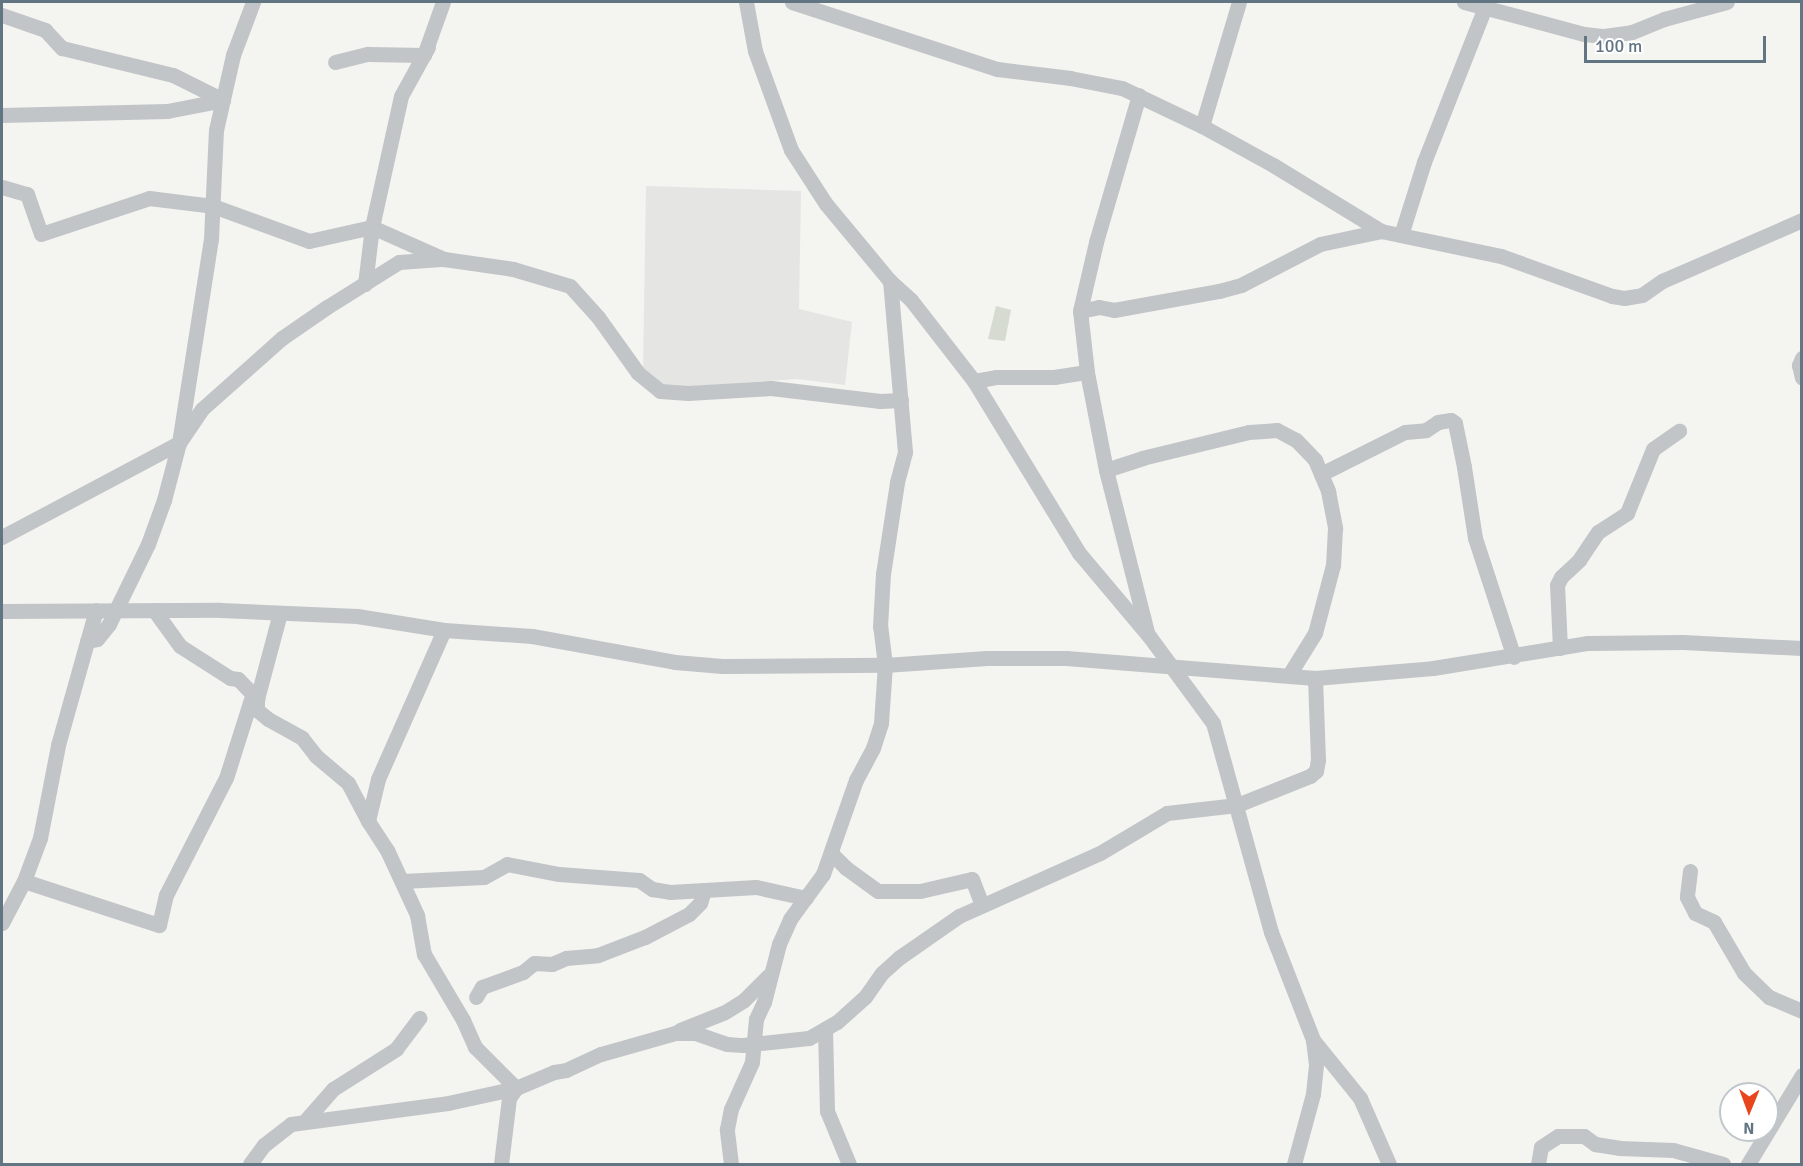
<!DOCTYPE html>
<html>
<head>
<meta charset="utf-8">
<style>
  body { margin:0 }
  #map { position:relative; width:1803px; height:1166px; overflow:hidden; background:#f4f4f0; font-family:Signika,sans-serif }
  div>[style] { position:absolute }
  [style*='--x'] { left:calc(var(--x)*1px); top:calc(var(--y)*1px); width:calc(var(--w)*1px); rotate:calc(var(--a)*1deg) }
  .built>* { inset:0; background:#e5e6e4 }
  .green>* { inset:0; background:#d5dbd1 }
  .minor>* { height:15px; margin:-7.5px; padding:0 7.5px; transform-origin:7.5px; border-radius:7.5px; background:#c1c5c8 }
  span { translate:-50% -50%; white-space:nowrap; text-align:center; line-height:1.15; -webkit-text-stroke:6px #fff; paint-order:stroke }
  .frame { position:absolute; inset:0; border:3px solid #627582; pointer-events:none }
  .north { position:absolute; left:1719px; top:1082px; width:60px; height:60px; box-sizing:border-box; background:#fff; border:2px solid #c0c8cd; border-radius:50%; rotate:181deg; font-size:16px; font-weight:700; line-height:24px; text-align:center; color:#627582 }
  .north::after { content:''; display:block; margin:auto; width:21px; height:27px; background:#e8461c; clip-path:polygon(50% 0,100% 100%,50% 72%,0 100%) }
  .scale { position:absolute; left:1584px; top:36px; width:182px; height:27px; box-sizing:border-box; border:3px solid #627582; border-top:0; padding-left:8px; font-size:18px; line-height:21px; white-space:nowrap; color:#627582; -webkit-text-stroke:4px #fff; paint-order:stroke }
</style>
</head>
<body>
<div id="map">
  <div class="built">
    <div style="clip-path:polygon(646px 186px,801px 191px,799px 309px,852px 322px,845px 385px,797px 379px,669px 388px,643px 371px)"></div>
  </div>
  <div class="green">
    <div style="clip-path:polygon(996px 306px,1011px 310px,1005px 341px,988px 339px)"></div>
  </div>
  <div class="minor">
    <div style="--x:746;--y:2;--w:50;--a:79.6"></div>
    <div style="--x:755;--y:51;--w:105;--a:70"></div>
    <div style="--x:791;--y:150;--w:64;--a:57.1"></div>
    <div style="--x:826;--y:204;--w:100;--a:50.3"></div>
    <div style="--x:890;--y:281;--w:28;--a:42"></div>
    <div style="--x:911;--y:300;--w:103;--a:52.1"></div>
    <div style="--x:974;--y:381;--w:202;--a:58.6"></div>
    <div style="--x:1079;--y:553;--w:109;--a:49.9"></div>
    <div style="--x:1149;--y:636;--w:108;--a:53.7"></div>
    <div style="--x:1213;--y:723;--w:217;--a:74.5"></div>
    <div style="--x:1271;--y:932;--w:116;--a:68.7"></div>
    <div style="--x:1313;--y:1040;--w:25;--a:83"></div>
    <div style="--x:1316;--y:1065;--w:29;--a:96"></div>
    <div style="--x:1313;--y:1094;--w:73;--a:105.2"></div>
    <div style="--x:792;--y:2;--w:216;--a:18.1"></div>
    <div style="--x:997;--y:69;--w:74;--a:7"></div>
    <div style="--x:1070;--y:78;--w:53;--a:10.9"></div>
    <div style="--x:1122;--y:88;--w:89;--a:25.4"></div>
    <div style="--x:1202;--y:126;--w:81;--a:28.8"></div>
    <div style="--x:1273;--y:165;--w:127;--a:31.4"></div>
    <div style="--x:1381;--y:231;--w:123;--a:11.8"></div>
    <div style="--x:1501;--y:256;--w:118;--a:19.8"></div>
    <div style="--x:1612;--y:296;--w:12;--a:9"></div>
    <div style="--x:1624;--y:298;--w:18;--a:-9"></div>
    <div style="--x:1642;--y:295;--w:24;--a:-35"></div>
    <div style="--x:1662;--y:281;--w:153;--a:-23.5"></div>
    <div style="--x:1464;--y:2;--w:124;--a:14.9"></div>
    <div style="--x:1584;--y:34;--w:20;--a:6"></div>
    <div style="--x:1604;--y:36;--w:28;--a:-8"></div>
    <div style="--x:1632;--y:32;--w:35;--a:-22"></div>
    <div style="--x:1664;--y:19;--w:65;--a:-15.1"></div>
    <div style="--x:2;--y:15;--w:46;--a:19.2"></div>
    <div style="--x:45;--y:30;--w:25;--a:47"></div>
    <div style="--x:62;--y:48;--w:114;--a:13.7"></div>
    <div style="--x:173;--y:75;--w:56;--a:26.6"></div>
    <div style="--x:335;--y:62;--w:34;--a:-14"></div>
    <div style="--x:368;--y:54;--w:56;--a:1"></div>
    <div style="--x:424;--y:55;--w:56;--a:-70.3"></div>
    <div style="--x:2;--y:115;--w:165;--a:-1.4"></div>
    <div style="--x:167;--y:111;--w:57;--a:-11.1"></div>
    <div style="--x:1202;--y:126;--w:129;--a:-73.4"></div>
    <div style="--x:2;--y:187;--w:26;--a:16"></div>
    <div style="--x:27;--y:194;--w:42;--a:70.7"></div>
    <div style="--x:41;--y:234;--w:114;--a:-18.4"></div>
    <div style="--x:149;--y:198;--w:64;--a:7.1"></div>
    <div style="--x:213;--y:206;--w:102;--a:20"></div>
    <div style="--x:309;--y:241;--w:65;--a:-12.5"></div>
    <div style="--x:372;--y:227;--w:79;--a:24"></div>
    <div style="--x:444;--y:259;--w:70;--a:8.2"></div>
    <div style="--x:513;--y:269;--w:59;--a:16.6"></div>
    <div style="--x:570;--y:286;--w:42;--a:47.9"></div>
    <div style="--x:598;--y:317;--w:69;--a:54.5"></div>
    <div style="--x:638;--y:373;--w:28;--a:39"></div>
    <div style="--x:660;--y:391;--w:28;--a:4"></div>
    <div style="--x:688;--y:393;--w:83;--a:-3.4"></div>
    <div style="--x:771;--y:388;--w:110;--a:6.8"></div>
    <div style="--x:880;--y:401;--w:21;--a:-3"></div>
    <div style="--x:1401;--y:235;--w:77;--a:-72.5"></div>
    <div style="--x:1424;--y:162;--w:172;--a:-68.5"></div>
    <div style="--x:365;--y:284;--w:57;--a:-83"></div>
    <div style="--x:372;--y:227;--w:134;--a:-77.5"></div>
    <div style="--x:401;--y:96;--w:56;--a:-61.1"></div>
    <div style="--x:1080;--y:311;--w:71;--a:-76.9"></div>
    <div style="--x:1096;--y:242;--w:153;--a:-73.7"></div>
    <div style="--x:1802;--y:358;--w:8;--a:113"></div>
    <div style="--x:1799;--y:365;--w:13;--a:77"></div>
    <div style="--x:974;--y:381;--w:22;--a:-10"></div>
    <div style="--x:996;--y:377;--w:58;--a:0"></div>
    <div style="--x:1054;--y:377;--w:33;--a:-9"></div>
    <div style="--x:1106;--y:470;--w:38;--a:-18"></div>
    <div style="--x:1142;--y:458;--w:110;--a:-13.7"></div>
    <div style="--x:1249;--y:432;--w:28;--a:-4"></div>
    <div style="--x:1277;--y:430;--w:21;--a:28"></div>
    <div style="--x:1296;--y:440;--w:28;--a:46"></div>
    <div style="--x:1315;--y:460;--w:34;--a:67"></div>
    <div style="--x:1328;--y:491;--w:38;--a:79"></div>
    <div style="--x:1335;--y:528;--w:37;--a:93"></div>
    <div style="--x:1333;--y:565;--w:70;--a:104.8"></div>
    <div style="--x:1315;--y:633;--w:49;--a:121.8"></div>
    <div style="--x:1321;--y:474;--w:94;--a:-26.6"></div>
    <div style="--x:1405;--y:432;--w:21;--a:-5"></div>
    <div style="--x:1426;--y:430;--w:14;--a:-34"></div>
    <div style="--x:1438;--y:422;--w:13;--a:-9"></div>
    <div style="--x:1451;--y:420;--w:5;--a:37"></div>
    <div style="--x:1455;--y:423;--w:45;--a:78.4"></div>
    <div style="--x:1464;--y:467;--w:72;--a:81.2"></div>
    <div style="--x:1475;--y:538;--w:125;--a:71.9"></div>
    <div style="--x:2;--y:537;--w:200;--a:-28"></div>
    <div style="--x:179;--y:443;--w:41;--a:-55.9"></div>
    <div style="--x:202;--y:409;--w:107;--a:-41.6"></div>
    <div style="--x:282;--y:338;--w:55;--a:-34.6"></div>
    <div style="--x:327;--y:307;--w:85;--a:-32"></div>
    <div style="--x:399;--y:262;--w:42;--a:-4.1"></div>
    <div style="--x:154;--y:610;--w:44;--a:54.2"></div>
    <div style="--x:180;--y:646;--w:59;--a:32.6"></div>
    <div style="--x:230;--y:678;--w:8;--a:7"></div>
    <div style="--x:238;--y:679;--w:28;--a:46"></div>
    <div style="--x:2;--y:611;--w:218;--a:-0.3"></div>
    <div style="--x:220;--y:610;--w:137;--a:2.5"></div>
    <div style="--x:357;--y:616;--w:88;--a:9.1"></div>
    <div style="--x:444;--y:630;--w:88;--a:3.9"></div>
    <div style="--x:532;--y:636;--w:145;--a:10.3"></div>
    <div style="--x:675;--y:662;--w:47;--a:4.9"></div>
    <div style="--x:722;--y:666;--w:163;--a:-0.4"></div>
    <div style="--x:885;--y:665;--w:102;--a:-3.9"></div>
    <div style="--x:987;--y:658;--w:79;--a:0"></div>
    <div style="--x:1066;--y:658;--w:250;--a:4.6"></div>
    <div style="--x:1315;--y:678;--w:118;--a:-4.8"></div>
    <div style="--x:1433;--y:668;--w:157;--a:-9.2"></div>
    <div style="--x:1588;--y:643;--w:95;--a:-0.6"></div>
    <div style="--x:1683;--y:642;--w:119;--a:2.9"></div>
    <div style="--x:280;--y:613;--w:89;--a:105"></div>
    <div style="--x:257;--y:699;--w:11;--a:90"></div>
    <div style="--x:257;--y:710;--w:14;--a:39"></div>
    <div style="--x:268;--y:719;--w:39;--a:29"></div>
    <div style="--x:302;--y:738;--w:23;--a:52"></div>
    <div style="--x:316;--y:756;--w:42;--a:40.2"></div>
    <div style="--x:348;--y:783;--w:43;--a:62.2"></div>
    <div style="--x:444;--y:630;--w:163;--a:113.9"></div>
    <div style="--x:378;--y:779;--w:43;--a:103.4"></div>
    <div style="--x:368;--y:821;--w:35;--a:57"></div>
    <div style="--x:387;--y:850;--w:72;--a:65.2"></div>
    <div style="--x:417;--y:915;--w:40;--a:80"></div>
    <div style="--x:424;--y:954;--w:77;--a:59.4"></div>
    <div style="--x:463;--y:1020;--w:30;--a:66"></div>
    <div style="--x:475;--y:1047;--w:58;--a:45"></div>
    <div style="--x:516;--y:1088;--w:12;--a:125"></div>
    <div style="--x:509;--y:1098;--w:66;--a:96.9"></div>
    <div style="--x:1147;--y:632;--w:167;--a:-104.2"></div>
    <div style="--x:1106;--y:470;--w:100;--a:-101"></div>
    <div style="--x:1087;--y:372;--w:61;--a:-96.5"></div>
    <div style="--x:1080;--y:311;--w:19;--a:-12"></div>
    <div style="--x:1099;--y:307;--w:15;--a:11"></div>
    <div style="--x:1114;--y:310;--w:107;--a:-10.3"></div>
    <div style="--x:1219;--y:291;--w:23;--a:-15"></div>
    <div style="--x:1241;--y:285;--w:89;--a:-27.4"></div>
    <div style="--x:1320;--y:244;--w:62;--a:-12"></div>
    <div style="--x:87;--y:641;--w:10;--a:-11"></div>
    <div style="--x:97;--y:639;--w:19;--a:-51"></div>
    <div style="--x:109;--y:624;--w:89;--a:-64"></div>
    <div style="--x:148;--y:544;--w:47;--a:-70"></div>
    <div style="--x:164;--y:500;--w:59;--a:-75.3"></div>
    <div style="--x:179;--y:443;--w:206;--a:-81.1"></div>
    <div style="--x:211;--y:239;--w:109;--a:-87.4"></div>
    <div style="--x:216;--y:130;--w:77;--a:-77.2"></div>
    <div style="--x:233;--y:55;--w:57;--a:-69.3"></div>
    <div style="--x:1560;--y:648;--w:63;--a:-92.7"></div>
    <div style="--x:1557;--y:585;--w:9;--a:-63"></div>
    <div style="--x:1561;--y:577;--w:25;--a:-43"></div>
    <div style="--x:1579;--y:560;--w:34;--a:-56"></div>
    <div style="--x:1598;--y:532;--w:35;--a:-33"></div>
    <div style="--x:1627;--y:513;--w:69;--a:-67.9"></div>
    <div style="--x:1653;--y:449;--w:32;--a:-35"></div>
    <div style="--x:832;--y:854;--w:20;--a:45"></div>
    <div style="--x:846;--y:868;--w:39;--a:36"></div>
    <div style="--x:878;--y:891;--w:42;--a:0"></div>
    <div style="--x:920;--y:891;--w:53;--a:-13"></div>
    <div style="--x:972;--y:879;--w:28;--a:69"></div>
    <div style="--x:1690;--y:871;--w:26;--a:97"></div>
    <div style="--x:1687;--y:897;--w:18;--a:63"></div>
    <div style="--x:1695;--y:913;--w:21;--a:25"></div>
    <div style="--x:1714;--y:922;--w:59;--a:59.5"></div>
    <div style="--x:1744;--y:973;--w:35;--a:44"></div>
    <div style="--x:1769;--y:997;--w:36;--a:23"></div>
    <div style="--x:24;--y:881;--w:142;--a:18.1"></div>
    <div style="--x:159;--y:925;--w:31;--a:-77"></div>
    <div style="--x:166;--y:895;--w:131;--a:-62.9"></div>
    <div style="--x:226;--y:778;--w:89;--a:-72.4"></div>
    <div style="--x:402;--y:881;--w:82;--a:-2.8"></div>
    <div style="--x:484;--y:877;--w:26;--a:-29"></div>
    <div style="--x:507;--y:864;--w:53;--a:10.9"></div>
    <div style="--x:559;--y:874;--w:80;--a:4.3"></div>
    <div style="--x:639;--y:880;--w:16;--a:35"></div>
    <div style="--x:652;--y:889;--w:18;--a:9"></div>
    <div style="--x:670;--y:892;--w:86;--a:-3.3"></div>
    <div style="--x:756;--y:887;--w:51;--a:12.4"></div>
    <div style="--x:2;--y:923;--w:47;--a:-62.4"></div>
    <div style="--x:24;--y:881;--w:46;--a:-69.6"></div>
    <div style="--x:40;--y:838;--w:95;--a:-79"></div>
    <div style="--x:58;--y:745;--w:140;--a:-74.3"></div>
    <div style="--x:476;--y:997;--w:12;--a:-59"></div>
    <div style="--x:482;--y:987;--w:44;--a:-20.1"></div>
    <div style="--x:523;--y:972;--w:14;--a:-39"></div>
    <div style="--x:534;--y:963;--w:18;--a:3"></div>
    <div style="--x:552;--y:964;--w:15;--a:-23"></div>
    <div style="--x:566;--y:958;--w:32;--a:-5"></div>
    <div style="--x:598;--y:955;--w:50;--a:-21"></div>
    <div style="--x:645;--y:937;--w:50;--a:-27.6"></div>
    <div style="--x:689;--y:914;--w:16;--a:-45"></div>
    <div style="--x:700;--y:903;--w:13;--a:-72"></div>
    <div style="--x:825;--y:1029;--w:82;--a:88.6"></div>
    <div style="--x:827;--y:1111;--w:57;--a:67.5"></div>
    <div style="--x:680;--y:1030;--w:48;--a:-21.8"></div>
    <div style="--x:725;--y:1012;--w:22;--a:-32"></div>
    <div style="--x:744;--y:1000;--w:34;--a:-45"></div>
    <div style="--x:1313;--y:1040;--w:75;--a:51"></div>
    <div style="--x:1360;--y:1098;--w:72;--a:66.3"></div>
    <div style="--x:305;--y:1121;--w:43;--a:-48.8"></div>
    <div style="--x:333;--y:1089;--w:75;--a:-32.4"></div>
    <div style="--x:396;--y:1049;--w:39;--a:-53"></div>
    <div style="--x:250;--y:1164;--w:24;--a:-54"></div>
    <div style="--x:264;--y:1145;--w:34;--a:-38"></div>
    <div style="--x:291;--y:1124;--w:158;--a:-7.6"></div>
    <div style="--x:448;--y:1103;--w:70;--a:-12.4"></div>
    <div style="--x:516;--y:1088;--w:41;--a:-22.8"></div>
    <div style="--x:554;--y:1072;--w:12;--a:-9"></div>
    <div style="--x:566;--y:1070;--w:38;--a:-25"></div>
    <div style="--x:601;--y:1054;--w:77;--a:-15.8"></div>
    <div style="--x:675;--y:1033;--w:20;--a:0"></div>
    <div style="--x:695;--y:1033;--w:34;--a:19"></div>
    <div style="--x:727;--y:1044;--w:16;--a:4"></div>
    <div style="--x:743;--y:1045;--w:66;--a:-6.1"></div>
    <div style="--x:809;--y:1038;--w:32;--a:-30"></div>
    <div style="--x:837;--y:1022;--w:38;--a:-42"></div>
    <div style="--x:865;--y:997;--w:29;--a:-55"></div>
    <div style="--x:882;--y:973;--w:24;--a:-42"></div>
    <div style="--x:900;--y:957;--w:72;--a:-34.8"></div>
    <div style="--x:959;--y:916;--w:154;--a:-24.1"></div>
    <div style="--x:1100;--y:853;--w:78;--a:-30.8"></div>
    <div style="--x:1167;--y:813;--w:70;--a:-6.5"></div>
    <div style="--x:1237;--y:805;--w:79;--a:-21.7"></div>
    <div style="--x:1310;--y:776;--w:8;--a:-40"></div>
    <div style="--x:1316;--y:771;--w:11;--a:-80"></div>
    <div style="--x:1318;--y:760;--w:82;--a:-92.1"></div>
    <div style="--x:731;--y:1164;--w:35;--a:-97"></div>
    <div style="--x:727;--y:1129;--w:20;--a:-79"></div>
    <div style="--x:731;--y:1109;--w:51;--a:-65.9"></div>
    <div style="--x:752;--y:1062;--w:43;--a:-84.7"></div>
    <div style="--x:756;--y:1019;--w:19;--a:-65"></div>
    <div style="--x:764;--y:1002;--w:60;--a:-75.5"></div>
    <div style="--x:779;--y:944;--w:27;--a:-66"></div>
    <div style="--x:790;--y:919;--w:56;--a:-53.7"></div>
    <div style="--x:823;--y:874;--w:100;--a:-70.7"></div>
    <div style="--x:856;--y:780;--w:36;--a:-62"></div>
    <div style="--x:873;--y:748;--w:26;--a:-72"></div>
    <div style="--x:881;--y:723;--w:58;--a:-86.1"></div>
    <div style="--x:885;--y:665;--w:38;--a:-97"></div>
    <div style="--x:880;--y:627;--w:53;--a:-86.8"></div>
    <div style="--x:883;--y:574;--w:93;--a:-81.3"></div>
    <div style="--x:897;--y:482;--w:31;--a:-75"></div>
    <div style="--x:905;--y:452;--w:172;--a:-95"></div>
    <div style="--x:1538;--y:1164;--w:17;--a:-80"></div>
    <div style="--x:1541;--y:1147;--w:20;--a:-33"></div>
    <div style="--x:1558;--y:1136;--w:26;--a:0"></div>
    <div style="--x:1584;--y:1136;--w:14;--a:36"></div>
    <div style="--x:1595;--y:1144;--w:24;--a:9"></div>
    <div style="--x:1619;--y:1148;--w:54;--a:2.1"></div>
    <div style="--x:1673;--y:1150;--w:52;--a:15.6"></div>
    <div style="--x:1748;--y:1164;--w:104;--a:-58.8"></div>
  </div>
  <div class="frame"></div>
  <div class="north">N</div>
  <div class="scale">100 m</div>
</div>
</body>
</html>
